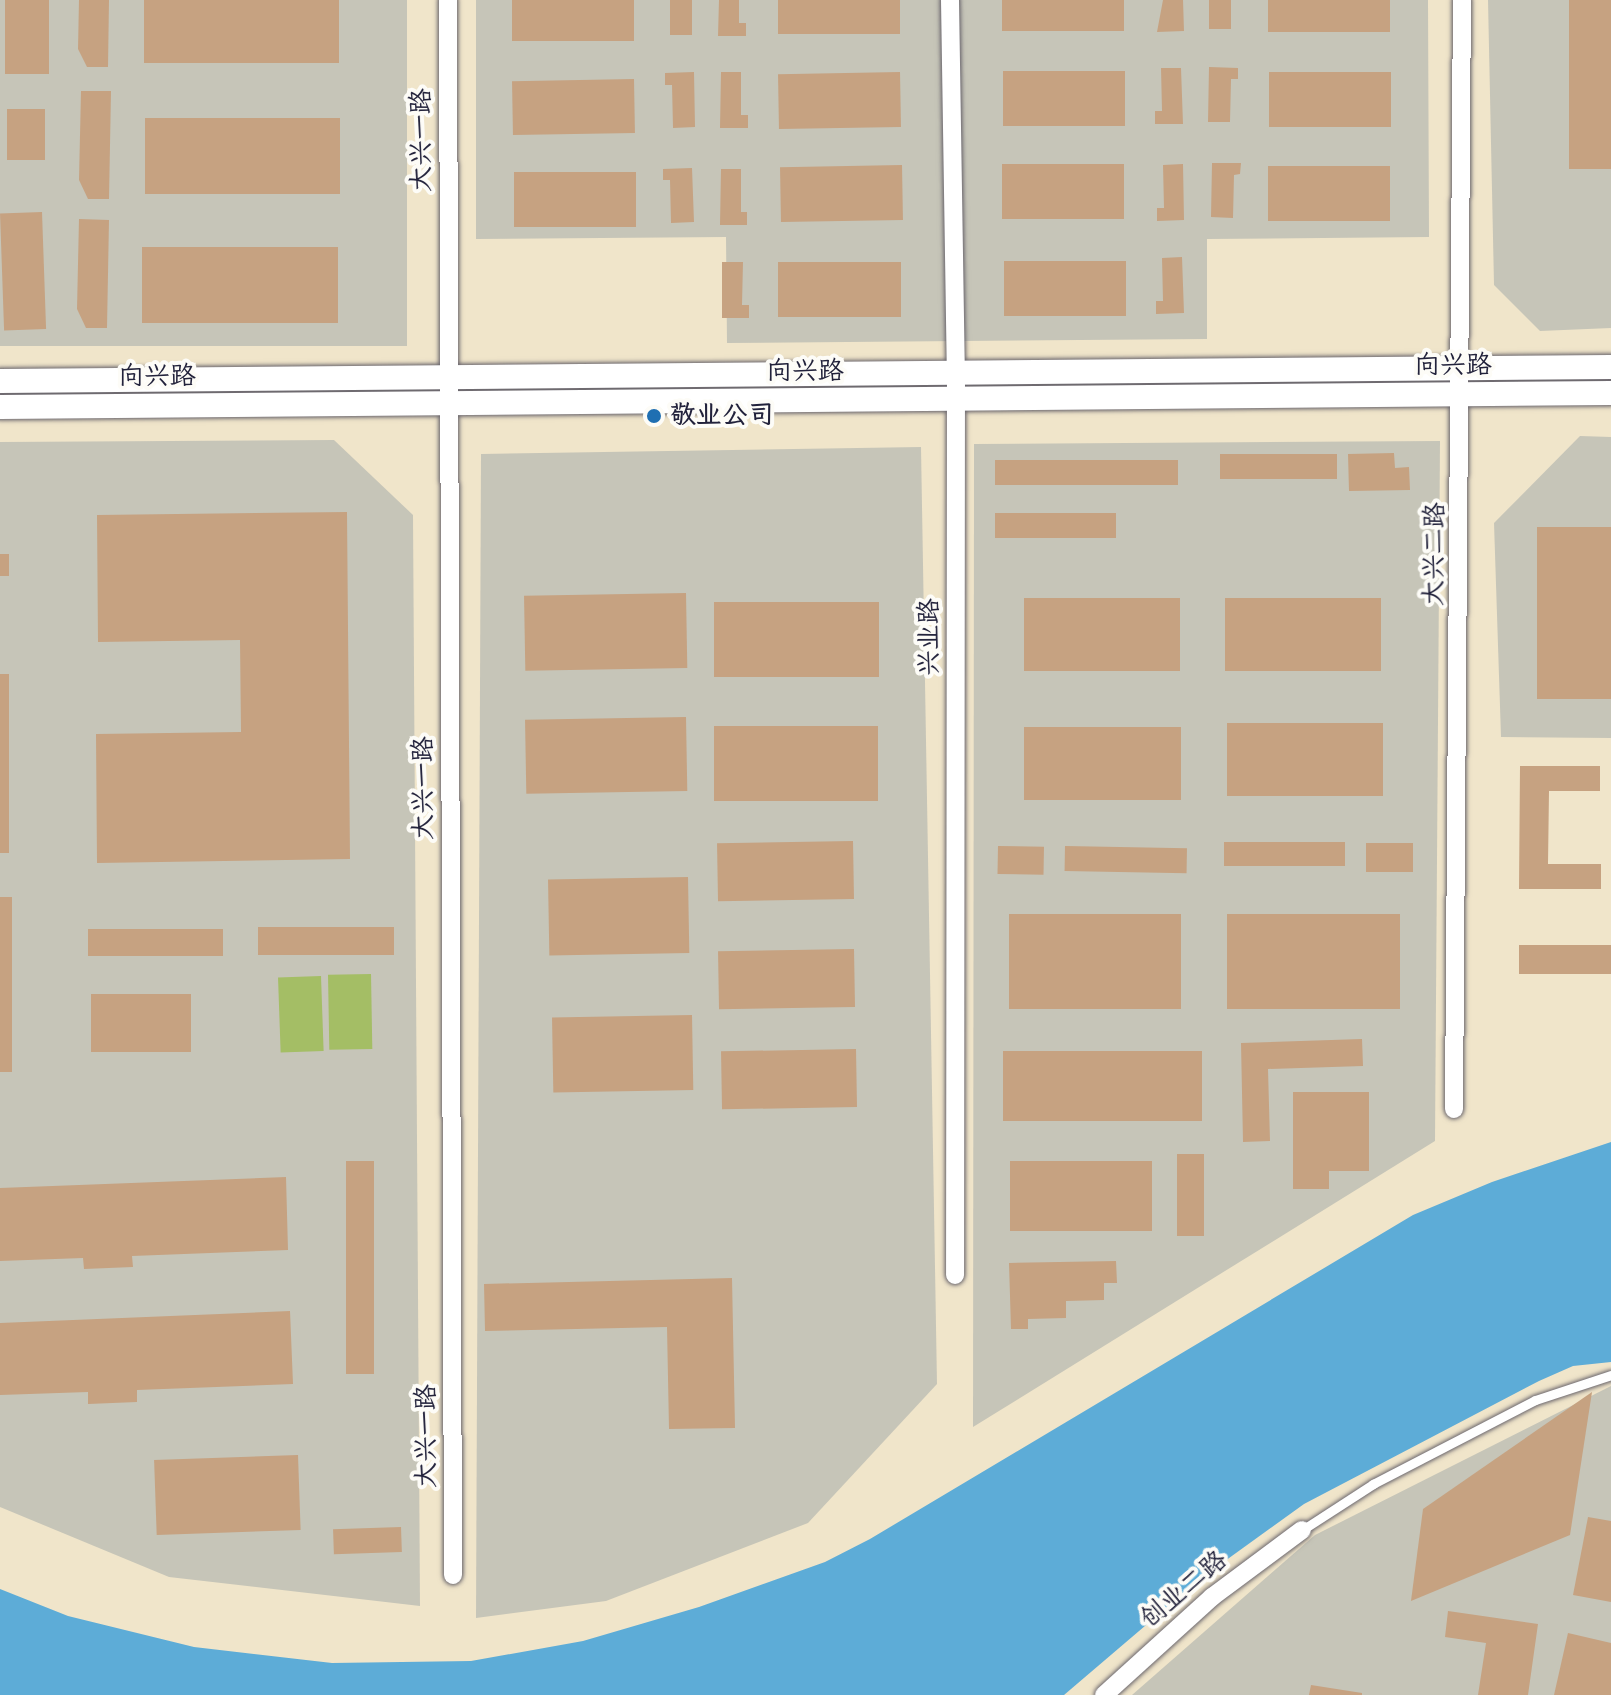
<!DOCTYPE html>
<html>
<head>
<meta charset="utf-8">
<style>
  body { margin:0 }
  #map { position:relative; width:1611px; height:1695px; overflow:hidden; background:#f0e5ca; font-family:Pangolin,"LXGW WenKai TC",sans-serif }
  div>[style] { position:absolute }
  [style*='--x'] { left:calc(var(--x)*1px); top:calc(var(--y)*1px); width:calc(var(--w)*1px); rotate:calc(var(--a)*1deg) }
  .industrial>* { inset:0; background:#c6c5b8; transform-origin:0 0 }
  .green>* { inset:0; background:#a4be65; transform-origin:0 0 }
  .water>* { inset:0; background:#5dacd7 }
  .building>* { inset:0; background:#c6a281; transform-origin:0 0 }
  .roads { filter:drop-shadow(0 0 2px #6a666d) drop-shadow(0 0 2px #6a666d) }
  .service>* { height:9px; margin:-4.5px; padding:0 4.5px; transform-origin:4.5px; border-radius:4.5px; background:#fff }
  .minor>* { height:18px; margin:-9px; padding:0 9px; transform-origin:9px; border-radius:9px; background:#fff }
  .tertiary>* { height:24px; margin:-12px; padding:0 12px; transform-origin:12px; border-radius:12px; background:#fff }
  .dots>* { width:22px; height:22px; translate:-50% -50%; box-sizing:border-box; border:4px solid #fdfcf7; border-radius:50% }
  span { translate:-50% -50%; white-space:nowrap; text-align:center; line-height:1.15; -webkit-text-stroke:8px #fdfcf7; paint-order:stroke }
  .street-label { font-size:26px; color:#22223b }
  .poi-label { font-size:26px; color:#22223b; font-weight:700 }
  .left { translate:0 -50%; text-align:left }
</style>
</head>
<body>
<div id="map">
  <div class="industrial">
    <div style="left:0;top:0;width:407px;height:346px"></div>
    <div style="clip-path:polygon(476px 0,1428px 0,1429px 237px,1207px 239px,1207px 339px,727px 343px,726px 237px,476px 239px)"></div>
    <div style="clip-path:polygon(1488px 0,1611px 0,1611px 328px,1540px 331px,1494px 285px)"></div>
    <div style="clip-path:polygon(1580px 436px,1611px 437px,1611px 738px,1501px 737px,1494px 523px)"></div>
    <div style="clip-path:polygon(334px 440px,413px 515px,420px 1606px,169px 1577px,0 1507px,0 442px)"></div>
    <div style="clip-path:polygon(1440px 441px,1435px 1141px,973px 1427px,974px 444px)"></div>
    <div style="clip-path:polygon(921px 447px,937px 1384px,808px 1523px,606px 1601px,476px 1618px,481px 454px)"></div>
    <div style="clip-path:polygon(1611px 1386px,1611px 1695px,1132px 1695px,1315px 1535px)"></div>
  </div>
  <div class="green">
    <div style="left:371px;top:974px;width:75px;height:43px;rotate:89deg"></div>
    <div style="left:321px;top:976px;width:75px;height:43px;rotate:88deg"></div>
  </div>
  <div class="water">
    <div style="clip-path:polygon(1611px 1142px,1611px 1362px,1573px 1366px,1539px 1381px,1304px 1504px,1200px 1579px,1064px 1695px,0 1695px,0 1589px,68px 1616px,194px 1647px,332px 1663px,471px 1661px,583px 1641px,699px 1607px,825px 1562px,870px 1539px,1413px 1215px,1492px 1182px)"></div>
  </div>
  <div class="building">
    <div style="left:5px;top:0;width:44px;height:74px"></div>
    <div style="clip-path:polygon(79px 0,109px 0,108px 67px,87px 67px,78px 49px)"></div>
    <div style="left:144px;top:0;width:195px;height:63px"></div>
    <div style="left:512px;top:0;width:122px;height:41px"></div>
    <div style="left:670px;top:0;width:22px;height:35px"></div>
    <div style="clip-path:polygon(719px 0,739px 0,739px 23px,746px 23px,746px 36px,718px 36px)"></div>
    <div style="left:778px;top:0;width:122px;height:34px"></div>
    <div style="left:1002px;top:0;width:122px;height:31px"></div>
    <div style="clip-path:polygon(1163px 0,1183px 0,1184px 31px,1157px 32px)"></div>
    <div style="left:1209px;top:0;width:22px;height:29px"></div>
    <div style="left:1268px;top:0;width:122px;height:32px"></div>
    <div style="left:1569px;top:0;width:42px;height:169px"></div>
    <div style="clip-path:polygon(1209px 67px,1238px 68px,1238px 79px,1231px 79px,1230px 122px,1208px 122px)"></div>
    <div style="clip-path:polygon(1161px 68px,1181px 68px,1183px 124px,1155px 124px,1155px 111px,1162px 111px)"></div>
    <div style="left:1003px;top:71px;width:122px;height:55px"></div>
    <div style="clip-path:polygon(694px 72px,695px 127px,673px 128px,672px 85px,665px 85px,665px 73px)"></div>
    <div style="clip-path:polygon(721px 72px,741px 72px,741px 115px,748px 115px,748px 128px,720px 128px)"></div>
    <div style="left:900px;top:72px;width:55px;height:122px;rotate:89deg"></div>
    <div style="left:1269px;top:72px;width:122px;height:55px"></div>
    <div style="left:634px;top:79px;width:54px;height:122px;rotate:89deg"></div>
    <div style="clip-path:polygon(81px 91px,111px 91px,109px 199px,88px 199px,79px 180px)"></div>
    <div style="left:45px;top:109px;width:51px;height:38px;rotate:90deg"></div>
    <div style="left:340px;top:118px;width:76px;height:195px;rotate:90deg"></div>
    <div style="clip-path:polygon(1212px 163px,1241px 163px,1240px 174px,1234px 175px,1233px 218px,1211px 217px)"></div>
    <div style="left:1002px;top:164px;width:122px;height:55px"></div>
    <div style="clip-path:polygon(1183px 164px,1184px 220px,1157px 221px,1157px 208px,1164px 208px,1163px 165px)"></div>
    <div style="left:902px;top:165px;width:55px;height:122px;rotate:89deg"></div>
    <div style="left:1268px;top:166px;width:122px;height:55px"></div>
    <div style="clip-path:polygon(692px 168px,694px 222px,671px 223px,670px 180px,663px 180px,663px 169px)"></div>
    <div style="clip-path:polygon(721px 169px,741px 169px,741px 212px,747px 212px,747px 225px,720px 225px)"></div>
    <div style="left:636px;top:172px;width:55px;height:122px;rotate:90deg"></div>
    <div style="left:42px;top:212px;width:117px;height:42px;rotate:88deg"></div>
    <div style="clip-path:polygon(79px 219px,109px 220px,107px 328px,86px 328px,77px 309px)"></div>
    <div style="left:338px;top:247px;width:76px;height:196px;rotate:90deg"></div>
    <div style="clip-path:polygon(1182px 257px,1184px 313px,1156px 314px,1156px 301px,1163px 301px,1162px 258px)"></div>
    <div style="left:1004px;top:261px;width:122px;height:55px"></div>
    <div style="clip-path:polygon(722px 262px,743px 262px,742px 305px,749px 305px,749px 318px,722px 318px)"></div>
    <div style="left:901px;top:262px;width:55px;height:123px;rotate:90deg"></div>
    <div style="clip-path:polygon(1394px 453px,1395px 468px,1409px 467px,1410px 490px,1349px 491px,1348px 454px)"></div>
    <div style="left:1337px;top:454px;width:25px;height:117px;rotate:90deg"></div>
    <div style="left:995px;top:460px;width:183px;height:25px"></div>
    <div style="clip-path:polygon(347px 512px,350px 859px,97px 863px,96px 734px,241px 732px,240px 640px,98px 642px,97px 515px)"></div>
    <div style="left:995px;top:513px;width:121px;height:25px"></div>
    <div style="left:1611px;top:527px;width:172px;height:74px;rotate:90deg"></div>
    <div style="left:0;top:554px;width:9px;height:22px"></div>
    <div style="left:686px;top:593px;width:75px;height:162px;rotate:89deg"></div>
    <div style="left:1024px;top:598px;width:156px;height:73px"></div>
    <div style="left:1225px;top:598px;width:156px;height:73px"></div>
    <div style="left:714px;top:602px;width:165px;height:75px"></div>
    <div style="left:0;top:674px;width:9px;height:179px"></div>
    <div style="left:686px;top:717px;width:74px;height:161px;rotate:89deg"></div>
    <div style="left:1227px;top:723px;width:156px;height:73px"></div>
    <div style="left:714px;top:726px;width:164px;height:75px"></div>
    <div style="left:1024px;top:727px;width:157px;height:73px"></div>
    <div style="clip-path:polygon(1520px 766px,1600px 766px,1600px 791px,1549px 791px,1548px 864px,1601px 864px,1601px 889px,1519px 889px)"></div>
    <div style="left:853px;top:841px;width:58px;height:136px;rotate:89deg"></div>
    <div style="left:1224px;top:842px;width:121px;height:24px"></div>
    <div style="left:1413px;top:843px;width:29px;height:47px;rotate:90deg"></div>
    <div style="left:998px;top:846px;width:46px;height:28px;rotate:1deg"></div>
    <div style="left:1065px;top:846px;width:122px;height:25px;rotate:1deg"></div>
    <div style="left:688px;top:877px;width:76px;height:140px;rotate:89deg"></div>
    <div style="left:0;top:897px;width:12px;height:175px"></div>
    <div style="left:1009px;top:914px;width:172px;height:95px"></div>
    <div style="left:1227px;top:914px;width:173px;height:95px"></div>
    <div style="left:394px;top:927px;width:28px;height:136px;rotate:90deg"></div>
    <div style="left:223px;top:929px;width:27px;height:135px;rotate:90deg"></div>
    <div style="left:1611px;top:945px;width:29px;height:92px;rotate:90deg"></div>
    <div style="left:854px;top:949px;width:58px;height:136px;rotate:89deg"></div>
    <div style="left:91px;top:994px;width:100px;height:58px"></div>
    <div style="left:692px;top:1015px;width:75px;height:140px;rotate:89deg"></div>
    <div style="clip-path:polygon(1362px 1039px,1363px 1066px,1268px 1069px,1270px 1141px,1243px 1142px,1241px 1043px)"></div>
    <div style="left:856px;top:1049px;width:58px;height:135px;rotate:89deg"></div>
    <div style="left:1003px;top:1051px;width:199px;height:70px"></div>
    <div style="clip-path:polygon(1293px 1092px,1369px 1092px,1369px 1171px,1329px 1171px,1329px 1189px,1293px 1189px)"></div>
    <div style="left:1177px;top:1154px;width:27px;height:82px"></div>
    <div style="left:346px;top:1161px;width:28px;height:213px"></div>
    <div style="left:1152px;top:1161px;width:70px;height:142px;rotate:90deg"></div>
    <div style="clip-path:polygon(286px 1177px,288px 1250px,132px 1256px,133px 1267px,84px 1269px,83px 1258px,0 1261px,0 1188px)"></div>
    <div style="clip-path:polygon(1116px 1261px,1117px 1283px,1104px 1283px,1104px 1300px,1066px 1301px,1066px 1318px,1028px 1319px,1028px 1329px,1011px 1329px,1009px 1263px)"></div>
    <div style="clip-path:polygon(732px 1278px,735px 1428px,669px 1429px,667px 1327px,485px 1331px,484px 1284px)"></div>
    <div style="clip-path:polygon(290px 1311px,293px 1384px,137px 1390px,137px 1402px,88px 1404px,88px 1392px,0 1395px,0 1323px)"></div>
    <div style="clip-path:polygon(1592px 1392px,1570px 1535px,1411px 1601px,1423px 1509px)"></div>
    <div style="left:298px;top:1455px;width:75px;height:144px;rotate:88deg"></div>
    <div style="clip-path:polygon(1588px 1517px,1611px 1521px,1611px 1602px,1573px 1595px)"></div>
    <div style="left:401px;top:1527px;width:25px;height:68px;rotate:88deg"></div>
    <div style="clip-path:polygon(1448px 1611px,1538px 1624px,1528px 1695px,1478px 1695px,1486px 1643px,1445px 1637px)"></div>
    <div style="clip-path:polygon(1568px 1633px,1611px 1643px,1611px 1695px,1554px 1695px)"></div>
    <div style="clip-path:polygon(1311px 1685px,1362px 1693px,1362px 1695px,1309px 1695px)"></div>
  </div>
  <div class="roads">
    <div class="service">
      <div style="--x:1302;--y:1530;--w:85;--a:-32.9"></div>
      <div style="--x:1373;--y:1484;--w:182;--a:-27.4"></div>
      <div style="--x:1535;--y:1400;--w:80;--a:-18.2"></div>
    </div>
    <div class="minor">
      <div style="--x:448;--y:0;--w:1575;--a:89.82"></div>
      <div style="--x:950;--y:0;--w:365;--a:89.1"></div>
      <div style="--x:956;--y:365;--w:910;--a:90.06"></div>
      <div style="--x:1454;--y:1109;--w:1109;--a:-89.59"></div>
      <div style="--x:1104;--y:1695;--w:146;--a:-42.2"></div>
      <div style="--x:1212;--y:1597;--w:112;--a:-36.7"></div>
    </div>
    <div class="tertiary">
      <div style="--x:0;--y:381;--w:1611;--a:-0.5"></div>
      <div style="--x:0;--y:407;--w:1611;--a:-0.5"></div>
    </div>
  </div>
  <div class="dots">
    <div style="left:654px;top:416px;background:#1f6fb2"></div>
  </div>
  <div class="street-label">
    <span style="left:422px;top:140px;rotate:-90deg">大兴一路</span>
    <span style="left:1453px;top:366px">向兴路</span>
    <span style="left:805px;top:372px">向兴路</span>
    <span style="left:157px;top:377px">向兴路</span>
    <span style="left:1435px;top:554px;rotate:-89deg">大兴二路</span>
    <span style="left:930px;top:637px;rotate:-90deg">兴业路</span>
    <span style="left:424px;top:788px;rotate:-90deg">大兴一路</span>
    <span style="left:427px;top:1436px;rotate:-90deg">大兴一路</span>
    <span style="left:1184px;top:1590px;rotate:-40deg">创业二路</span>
  </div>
  <div class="poi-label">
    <span class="left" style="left:670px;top:416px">敬业公司</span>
  </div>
</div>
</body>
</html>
